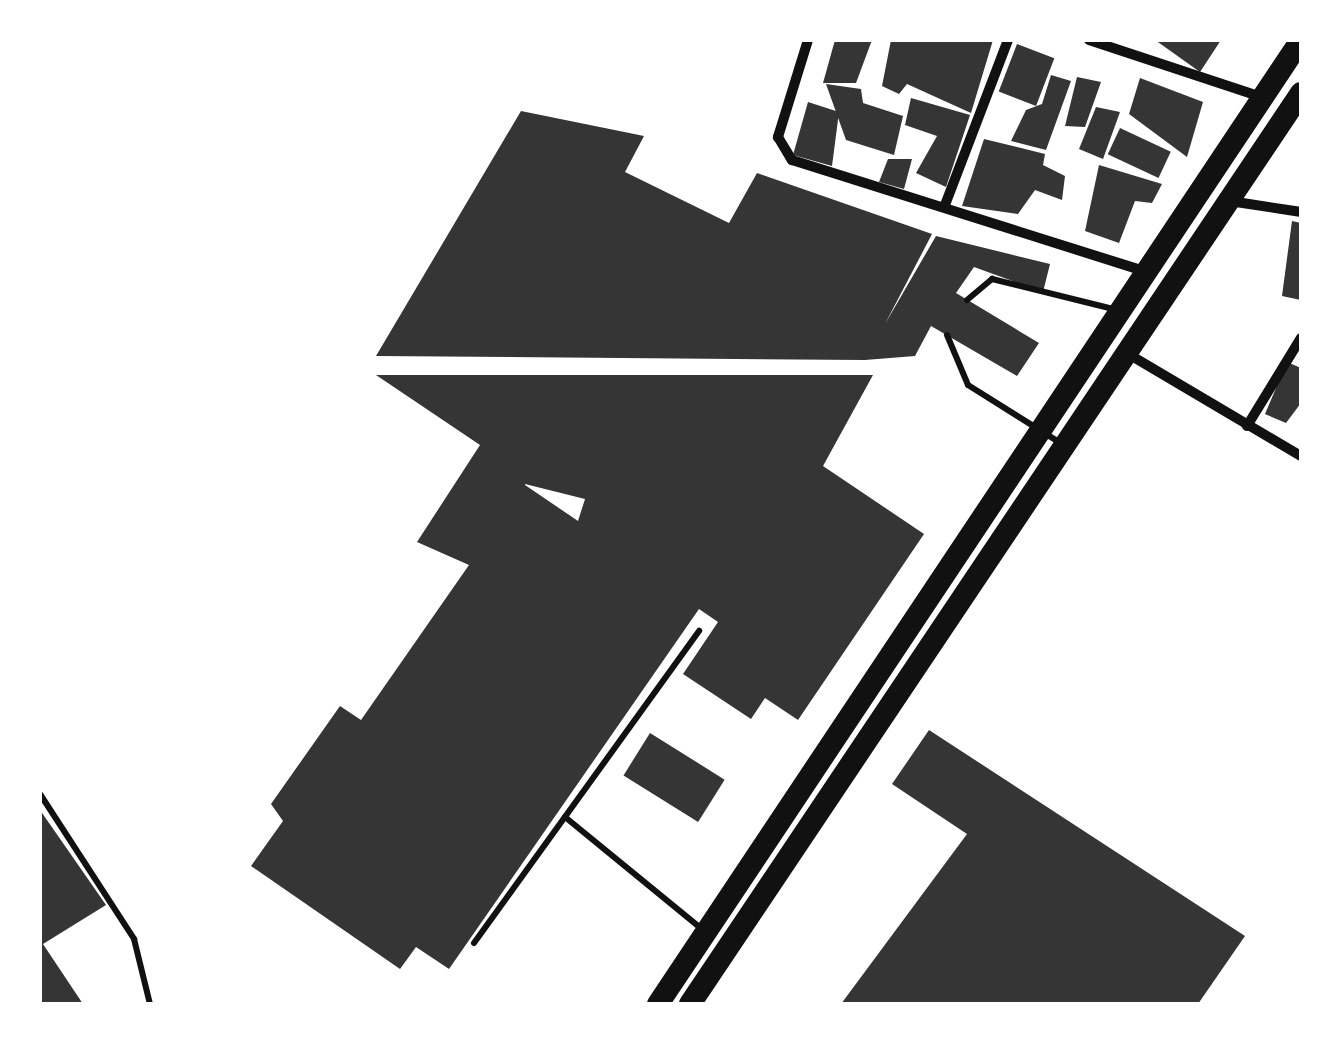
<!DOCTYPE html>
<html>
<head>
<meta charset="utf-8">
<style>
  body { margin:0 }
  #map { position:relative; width:1341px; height:1044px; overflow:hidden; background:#fff; font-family:Barlow,sans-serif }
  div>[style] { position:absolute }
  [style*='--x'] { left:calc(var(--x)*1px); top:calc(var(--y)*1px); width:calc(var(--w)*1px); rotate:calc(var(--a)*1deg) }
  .building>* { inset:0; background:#353535; transform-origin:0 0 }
  .service>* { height:6px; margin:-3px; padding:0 3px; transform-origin:3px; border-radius:3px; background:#111 }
  .minor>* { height:10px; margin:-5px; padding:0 5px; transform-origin:5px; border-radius:5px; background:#111 }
  .trunk>* { height:22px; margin:-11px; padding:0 11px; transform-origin:11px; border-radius:11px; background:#111 }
  span { translate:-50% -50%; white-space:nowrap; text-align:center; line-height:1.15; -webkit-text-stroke:8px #fff; paint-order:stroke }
  .frame { position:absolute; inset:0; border:42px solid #fff; pointer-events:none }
</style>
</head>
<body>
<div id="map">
  <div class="building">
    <div style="clip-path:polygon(835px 40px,872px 40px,856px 83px,823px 83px)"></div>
    <div style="clip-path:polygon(891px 40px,993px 40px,971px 113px,907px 84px,899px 94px,882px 86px)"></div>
    <div style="clip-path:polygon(1155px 40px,1221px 40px,1200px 72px)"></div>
    <div style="left:1017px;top:44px;width:40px;height:51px;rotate:21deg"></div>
    <div style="clip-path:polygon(1051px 75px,1071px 81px,1046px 150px,1011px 141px,1026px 110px,1042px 104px)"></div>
    <div style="clip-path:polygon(1077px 77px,1101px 82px,1085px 127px,1065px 126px)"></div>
    <div style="clip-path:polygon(1140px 78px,1203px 102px,1187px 157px,1129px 114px)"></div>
    <div style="clip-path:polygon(826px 84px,861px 89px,863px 103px,903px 116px,894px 155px,846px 140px)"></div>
    <div style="clip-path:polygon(911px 98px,970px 115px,946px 187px,916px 173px,937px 136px,905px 125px)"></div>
    <div style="clip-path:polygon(808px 102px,839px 112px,832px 166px,793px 155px)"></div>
    <div style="clip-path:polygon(1096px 107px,1120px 112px,1103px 159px,1079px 149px)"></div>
    <div style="clip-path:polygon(521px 111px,644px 136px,625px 172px,729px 223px,757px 173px,932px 234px,885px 324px,936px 236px,1050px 264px,1043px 292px,974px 267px,956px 293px,1039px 343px,1017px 376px,931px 326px,915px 356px,865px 360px,376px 356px)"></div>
    <div style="left:1120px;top:128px;width:56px;height:29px;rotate:25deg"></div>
    <div style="clip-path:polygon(984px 139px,1045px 154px,1043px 165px,1065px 176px,1062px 200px,1035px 190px,1018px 214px,962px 206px)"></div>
    <div style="clip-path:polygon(888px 159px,912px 159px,904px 189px,879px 182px)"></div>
    <div style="clip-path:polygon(1099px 165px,1162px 184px,1152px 203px,1135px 201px,1119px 243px,1085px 231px)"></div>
    <div style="clip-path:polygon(1292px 221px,1301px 223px,1301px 300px,1282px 296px)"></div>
    <div style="clip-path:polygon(1287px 362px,1301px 368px,1301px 403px,1286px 423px,1265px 414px)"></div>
    <div style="clip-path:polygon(evenodd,376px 375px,873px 375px,823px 466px,924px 534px,798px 720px,765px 698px,751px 719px,683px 674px,718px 622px,699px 609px,449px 969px,416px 947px,400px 969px,251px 866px,283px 821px,271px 804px,340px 706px,361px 720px,469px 565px,417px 542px,480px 445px,376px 375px,525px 484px,585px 499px,578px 521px,525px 485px,525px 484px)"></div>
    <div style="clip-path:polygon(929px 730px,1245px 936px,1198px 1004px,841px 1004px,967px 834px,892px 784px)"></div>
    <div style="left:650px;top:733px;width:88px;height:50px;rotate:32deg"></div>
    <div style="clip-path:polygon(40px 810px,106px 905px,43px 944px,83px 1004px,40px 1004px)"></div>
  </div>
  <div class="service">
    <div style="--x:967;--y:300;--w:33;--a:-40"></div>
    <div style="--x:992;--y:279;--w:129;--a:13.9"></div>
    <div style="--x:947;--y:335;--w:54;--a:67.2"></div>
    <div style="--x:968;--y:385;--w:107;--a:32.1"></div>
    <div style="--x:40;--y:794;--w:173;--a:57"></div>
    <div style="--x:134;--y:939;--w:67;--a:76.2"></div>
    <div style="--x:565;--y:817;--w:177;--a:39.3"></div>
    <div style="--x:474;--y:943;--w:385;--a:-54.2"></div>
  </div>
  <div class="minor">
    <div style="--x:808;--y:40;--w:102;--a:107.2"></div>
    <div style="--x:778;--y:137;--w:27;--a:59"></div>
    <div style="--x:792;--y:160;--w:372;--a:17.5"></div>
    <div style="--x:1089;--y:40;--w:184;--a:18.3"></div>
    <div style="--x:1236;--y:202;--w:66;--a:8.7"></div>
    <div style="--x:945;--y:205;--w:177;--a:-69.1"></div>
    <div style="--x:1130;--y:355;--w:199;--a:30.6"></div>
    <div style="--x:1247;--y:426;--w:103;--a:-58.5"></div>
  </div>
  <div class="trunk">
    <div style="--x:658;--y:1004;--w:1159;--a:-56.3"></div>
    <div style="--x:690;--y:1004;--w:1097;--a:-56.15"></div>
  </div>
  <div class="frame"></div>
</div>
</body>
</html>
